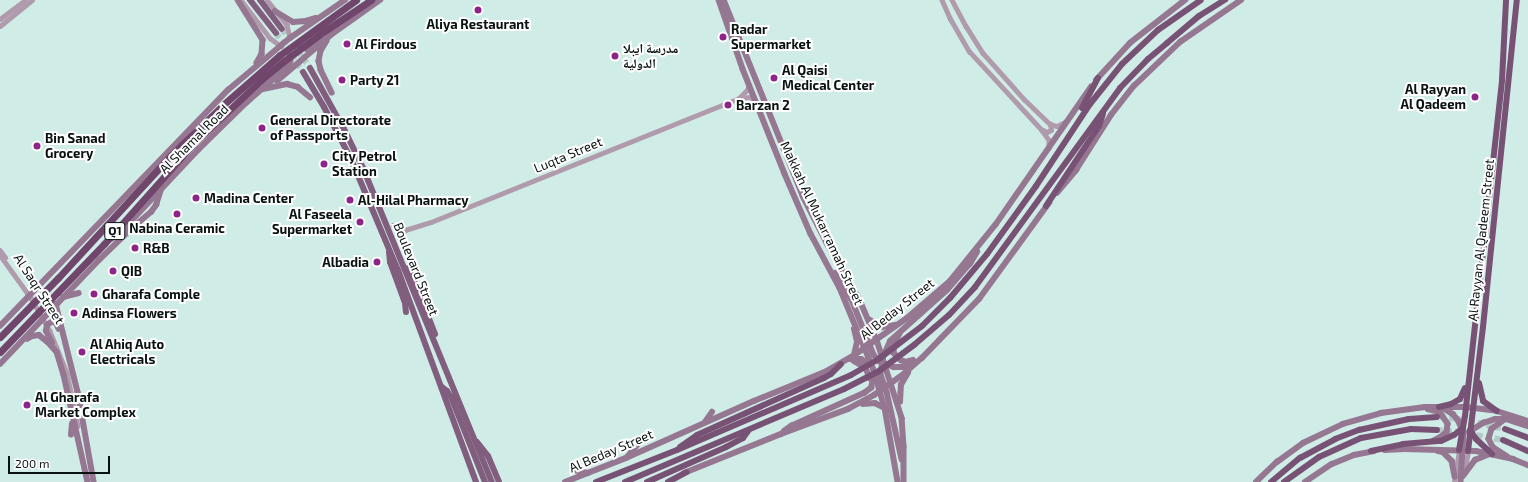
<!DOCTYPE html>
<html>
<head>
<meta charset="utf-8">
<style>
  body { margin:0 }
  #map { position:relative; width:1528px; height:482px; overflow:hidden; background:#d0ece6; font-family:"Exo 2","Noto Naskh Arabic",sans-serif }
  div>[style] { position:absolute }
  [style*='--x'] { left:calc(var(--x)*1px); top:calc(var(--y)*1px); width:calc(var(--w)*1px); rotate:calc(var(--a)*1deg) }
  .primary-tunnel>* { height:6px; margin-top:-3px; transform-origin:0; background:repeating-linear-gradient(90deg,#b2cbc6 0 6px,transparent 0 9px) }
  .trunk-tunnel>* { height:6px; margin-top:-3px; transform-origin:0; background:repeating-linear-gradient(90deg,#b2cbc6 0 6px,transparent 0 9px) }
  .tertiary>* { height:4.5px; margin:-2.25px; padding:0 2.25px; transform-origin:2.25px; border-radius:2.25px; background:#b09bad }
  .secondary>* { height:5.5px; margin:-2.75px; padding:0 2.75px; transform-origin:2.75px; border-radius:2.75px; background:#957792 }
  .primary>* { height:6px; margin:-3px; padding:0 3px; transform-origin:3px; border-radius:3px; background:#815d7e }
  .trunk>* { height:6px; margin:-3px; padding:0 3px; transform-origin:3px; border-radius:3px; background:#785275 }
  .motorway>* { height:7px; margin:-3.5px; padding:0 3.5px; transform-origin:3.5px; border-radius:3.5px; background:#70466c }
  .dots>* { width:11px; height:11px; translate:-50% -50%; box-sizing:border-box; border:2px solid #fff; border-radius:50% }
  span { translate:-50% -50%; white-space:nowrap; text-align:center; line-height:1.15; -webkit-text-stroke:4px #fff; paint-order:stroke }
  .shield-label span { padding:1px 3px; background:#fff; border:1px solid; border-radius:3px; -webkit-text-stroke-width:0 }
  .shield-label { font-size:12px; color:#081210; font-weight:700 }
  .poi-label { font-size:13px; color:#081210; font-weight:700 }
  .left { translate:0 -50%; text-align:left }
  .right { translate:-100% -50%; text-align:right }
  .street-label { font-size:13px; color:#081210 }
  .scale { position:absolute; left:8px; top:456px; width:102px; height:18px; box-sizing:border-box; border:2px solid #081210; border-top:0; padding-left:5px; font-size:12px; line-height:14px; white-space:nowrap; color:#081210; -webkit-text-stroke:3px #fff; paint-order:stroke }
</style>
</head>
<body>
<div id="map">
  <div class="primary-tunnel">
    <div style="--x:282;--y:29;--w:48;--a:54.3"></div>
    <div style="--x:276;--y:33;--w:47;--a:55.3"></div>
  </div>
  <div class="trunk-tunnel">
    <div style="--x:1440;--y:417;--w:20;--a:6"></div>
    <div style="--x:1460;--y:419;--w:46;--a:12.5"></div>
    <div style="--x:1437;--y:430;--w:22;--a:5"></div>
    <div style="--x:1459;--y:432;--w:45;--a:10.3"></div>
  </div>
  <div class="tertiary">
    <div style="--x:241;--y:0;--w:48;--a:52.7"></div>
    <div style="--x:270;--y:38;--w:14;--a:36"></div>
    <div style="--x:267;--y:0;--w:32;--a:51"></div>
    <div style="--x:287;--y:25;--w:13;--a:77"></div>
    <div style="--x:942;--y:0;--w:20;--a:66"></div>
    <div style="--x:950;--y:18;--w:39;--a:60"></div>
    <div style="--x:970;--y:52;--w:105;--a:47.3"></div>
    <div style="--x:1041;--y:129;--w:14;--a:54"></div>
    <div style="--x:1049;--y:140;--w:8;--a:90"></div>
    <div style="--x:952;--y:0;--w:30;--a:62"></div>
    <div style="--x:966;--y:26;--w:32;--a:58"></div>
    <div style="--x:983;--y:53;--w:62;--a:48.3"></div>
    <div style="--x:1024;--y:99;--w:36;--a:44"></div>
    <div style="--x:1050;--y:124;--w:7;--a:16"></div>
    <div style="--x:1057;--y:126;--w:11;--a:-27"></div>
    <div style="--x:0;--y:19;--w:31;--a:-37"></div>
    <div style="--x:0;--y:26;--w:41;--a:-39.1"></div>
    <div style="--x:739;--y:98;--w:11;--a:-45"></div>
    <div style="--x:747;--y:90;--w:5;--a:-68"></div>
    <div style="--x:1043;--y:130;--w:4;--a:27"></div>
    <div style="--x:1047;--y:132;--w:4;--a:-27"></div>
    <div style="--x:1051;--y:130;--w:6;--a:-99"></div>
    <div style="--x:393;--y:225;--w:9;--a:41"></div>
    <div style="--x:400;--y:231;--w:5;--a:-11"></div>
    <div style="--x:405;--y:230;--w:27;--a:-17"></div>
    <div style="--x:431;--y:222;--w:332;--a:-21.9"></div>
    <div style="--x:739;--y:98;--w:11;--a:-5"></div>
    <div style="--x:750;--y:97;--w:6;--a:31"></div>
    <div style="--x:400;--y:242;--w:5;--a:-90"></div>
    <div style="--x:400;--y:237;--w:9;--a:-54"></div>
    <div style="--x:0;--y:250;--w:9;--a:54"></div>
    <div style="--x:0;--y:255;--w:53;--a:54.2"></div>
    <div style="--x:31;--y:298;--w:38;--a:60"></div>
    <div style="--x:50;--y:331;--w:45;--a:68"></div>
    <div style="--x:67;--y:373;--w:54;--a:78.3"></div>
    <div style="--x:1464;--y:474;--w:23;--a:-80"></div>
    <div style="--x:1454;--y:482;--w:32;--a:-81"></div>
  </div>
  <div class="secondary">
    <div style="--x:238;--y:0;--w:47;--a:58"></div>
    <div style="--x:263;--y:40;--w:14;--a:94"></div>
    <div style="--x:262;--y:54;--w:10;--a:119"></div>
    <div style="--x:719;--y:0;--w:73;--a:70.8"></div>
    <div style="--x:743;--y:69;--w:113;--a:68.2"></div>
    <div style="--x:785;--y:174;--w:65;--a:66.6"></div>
    <div style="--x:811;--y:234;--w:61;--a:61.8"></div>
    <div style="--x:840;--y:288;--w:89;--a:67.5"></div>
    <div style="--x:874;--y:370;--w:40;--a:74"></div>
    <div style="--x:885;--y:408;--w:75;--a:80"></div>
    <div style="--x:724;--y:0;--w:211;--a:68"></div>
    <div style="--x:803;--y:196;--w:53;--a:62.9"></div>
    <div style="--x:827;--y:243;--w:66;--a:59.9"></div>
    <div style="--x:860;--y:300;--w:43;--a:67"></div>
    <div style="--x:877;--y:340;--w:82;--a:72.2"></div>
    <div style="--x:902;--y:418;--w:29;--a:86"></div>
    <div style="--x:904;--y:447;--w:35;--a:90"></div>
    <div style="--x:275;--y:11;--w:21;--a:31"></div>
    <div style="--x:293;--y:22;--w:13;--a:-4"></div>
    <div style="--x:306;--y:21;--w:10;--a:-17"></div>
    <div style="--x:327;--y:41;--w:12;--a:121"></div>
    <div style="--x:321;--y:51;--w:10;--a:101"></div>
    <div style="--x:319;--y:61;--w:9;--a:77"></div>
    <div style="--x:321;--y:70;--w:25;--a:64"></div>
    <div style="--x:299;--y:46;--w:9;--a:21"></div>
    <div style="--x:307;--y:49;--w:17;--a:-33"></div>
    <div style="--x:1096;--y:80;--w:50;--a:-47.4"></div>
    <div style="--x:1130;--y:43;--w:70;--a:-38"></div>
    <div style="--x:277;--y:81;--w:72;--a:-40.5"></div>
    <div style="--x:332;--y:34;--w:59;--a:-35.3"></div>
    <div style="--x:263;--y:89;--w:25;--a:-12"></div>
    <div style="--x:287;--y:84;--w:11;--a:15"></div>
    <div style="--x:298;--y:87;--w:16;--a:40"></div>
    <div style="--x:1057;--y:193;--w:30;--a:-50"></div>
    <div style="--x:1076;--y:170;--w:65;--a:-57.5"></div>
    <div style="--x:1111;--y:115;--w:37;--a:-52"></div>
    <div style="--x:1134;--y:86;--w:64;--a:-43.7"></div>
    <div style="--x:1180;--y:42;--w:74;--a:-34.5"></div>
    <div style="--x:111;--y:239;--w:11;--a:-34"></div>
    <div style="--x:120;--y:233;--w:114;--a:-46.8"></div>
    <div style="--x:198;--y:150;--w:67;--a:-44.4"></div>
    <div style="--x:246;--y:103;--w:52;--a:-41.1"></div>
    <div style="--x:285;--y:69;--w:9;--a:-54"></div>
    <div style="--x:290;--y:62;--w:7;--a:-90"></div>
    <div style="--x:835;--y:273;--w:32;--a:58"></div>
    <div style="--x:852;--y:300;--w:59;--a:68.2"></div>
    <div style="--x:874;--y:355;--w:8;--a:50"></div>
    <div style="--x:879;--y:361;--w:16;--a:22"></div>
    <div style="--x:894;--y:367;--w:10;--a:0"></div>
    <div style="--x:904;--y:367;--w:12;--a:-24"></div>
    <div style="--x:63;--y:297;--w:16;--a:-14"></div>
    <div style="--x:56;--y:304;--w:91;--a:76"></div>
    <div style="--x:78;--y:392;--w:91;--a:79.9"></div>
    <div style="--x:870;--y:320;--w:14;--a:30"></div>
    <div style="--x:882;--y:327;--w:13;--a:-9"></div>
    <div style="--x:0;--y:326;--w:328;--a:-46"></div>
    <div style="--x:228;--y:90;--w:81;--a:-40"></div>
    <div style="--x:290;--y:38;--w:67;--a:-34.6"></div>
    <div style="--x:900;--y:334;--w:10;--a:119"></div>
    <div style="--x:895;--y:343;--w:10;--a:96"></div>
    <div style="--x:894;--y:353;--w:10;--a:45"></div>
    <div style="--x:901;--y:360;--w:5;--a:22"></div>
    <div style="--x:906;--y:362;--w:7;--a:-16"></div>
    <div style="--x:27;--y:339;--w:6;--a:-31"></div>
    <div style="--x:32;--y:336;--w:7;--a:-8"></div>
    <div style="--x:39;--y:335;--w:11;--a:38"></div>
    <div style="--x:48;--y:342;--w:13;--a:48"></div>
    <div style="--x:57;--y:352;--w:24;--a:73"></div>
    <div style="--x:64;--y:375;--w:110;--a:77.4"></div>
    <div style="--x:52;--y:343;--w:13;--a:-117"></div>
    <div style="--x:46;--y:331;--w:6;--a:-81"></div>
    <div style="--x:47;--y:325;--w:7;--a:-34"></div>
    <div style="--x:53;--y:321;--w:5;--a:37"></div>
    <div style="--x:57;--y:324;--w:5;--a:68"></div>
    <div style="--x:854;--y:355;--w:13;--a:-77"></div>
    <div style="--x:857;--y:342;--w:13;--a:-103"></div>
    <div style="--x:849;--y:359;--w:12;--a:0"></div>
    <div style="--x:861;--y:359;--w:11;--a:27"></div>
    <div style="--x:854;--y:361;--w:14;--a:30"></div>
    <div style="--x:866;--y:368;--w:11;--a:68"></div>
    <div style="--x:0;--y:364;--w:144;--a:-46.4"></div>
    <div style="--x:99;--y:260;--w:46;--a:-44.1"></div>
    <div style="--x:132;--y:228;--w:25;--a:-40"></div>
    <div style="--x:151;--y:212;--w:9;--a:-54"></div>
    <div style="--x:156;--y:205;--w:16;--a:-72"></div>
    <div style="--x:881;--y:375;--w:18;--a:71"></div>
    <div style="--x:887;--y:392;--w:69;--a:77.4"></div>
    <div style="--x:879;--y:383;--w:26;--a:-81"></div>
    <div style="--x:883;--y:357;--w:17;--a:-66"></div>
    <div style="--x:890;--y:341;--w:76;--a:-41.8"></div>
    <div style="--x:947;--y:290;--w:35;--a:-49"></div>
    <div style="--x:970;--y:264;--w:14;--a:-60"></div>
    <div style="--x:900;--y:402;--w:17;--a:-87"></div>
    <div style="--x:901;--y:385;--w:14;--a:-60"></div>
    <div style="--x:863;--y:404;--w:12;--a:-5"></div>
    <div style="--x:875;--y:403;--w:11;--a:27"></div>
    <div style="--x:1443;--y:408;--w:12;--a:31"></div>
    <div style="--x:1453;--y:414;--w:8;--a:50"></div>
    <div style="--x:1458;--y:420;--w:14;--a:65"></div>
    <div style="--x:1464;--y:433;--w:49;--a:93.5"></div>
    <div style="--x:1428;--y:409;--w:12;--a:14"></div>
    <div style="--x:1440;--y:412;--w:14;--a:56"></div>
    <div style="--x:1448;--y:424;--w:8;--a:97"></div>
    <div style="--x:1447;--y:432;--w:6;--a:135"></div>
    <div style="--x:1443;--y:436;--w:10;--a:151"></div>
    <div style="--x:1506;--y:419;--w:17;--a:144"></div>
    <div style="--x:1492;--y:429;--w:10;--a:107"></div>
    <div style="--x:1489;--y:439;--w:9;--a:63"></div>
    <div style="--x:1493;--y:447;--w:17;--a:33"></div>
    <div style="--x:705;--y:422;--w:12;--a:-55"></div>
    <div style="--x:784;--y:431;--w:9;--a:-36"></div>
    <div style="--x:791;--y:426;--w:80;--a:-24.3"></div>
    <div style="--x:864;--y:393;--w:9;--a:-36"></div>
    <div style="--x:871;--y:388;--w:13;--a:-77"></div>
    <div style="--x:1469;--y:432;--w:17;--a:-33"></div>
    <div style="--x:1483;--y:423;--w:13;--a:-18"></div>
    <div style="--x:1495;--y:419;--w:11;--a:0"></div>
    <div style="--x:1506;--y:419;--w:23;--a:18"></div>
    <div style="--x:71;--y:435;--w:11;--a:-85"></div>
    <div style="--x:1385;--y:450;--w:19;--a:-3"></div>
    <div style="--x:1404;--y:449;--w:72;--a:1.6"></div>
    <div style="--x:1476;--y:451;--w:38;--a:12"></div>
    <div style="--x:1513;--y:459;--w:16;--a:22"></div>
    <div style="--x:1438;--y:451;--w:5;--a:11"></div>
    <div style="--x:1443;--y:452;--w:13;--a:45"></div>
    <div style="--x:1452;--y:461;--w:16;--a:79"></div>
    <div style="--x:628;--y:456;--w:16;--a:-50"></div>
    <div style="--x:574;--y:470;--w:14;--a:12"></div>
    <div style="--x:684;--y:473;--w:105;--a:-21.9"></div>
    <div style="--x:781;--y:434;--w:72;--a:-20.5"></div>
    <div style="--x:848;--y:409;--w:30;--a:-28"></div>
    <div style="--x:874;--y:395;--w:32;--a:-35"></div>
    <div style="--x:900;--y:377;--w:29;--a:-41"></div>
    <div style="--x:922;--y:358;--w:82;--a:-46"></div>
    <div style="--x:979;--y:299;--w:119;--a:-53.9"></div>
    <div style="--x:1463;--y:476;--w:20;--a:-53"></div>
    <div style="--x:1475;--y:460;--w:16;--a:-22"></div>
    <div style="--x:565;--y:482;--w:66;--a:-21.5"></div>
    <div style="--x:626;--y:458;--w:140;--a:-24"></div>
    <div style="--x:754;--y:401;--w:79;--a:-22.3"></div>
    <div style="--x:827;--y:371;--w:30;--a:-30"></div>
    <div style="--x:853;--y:356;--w:66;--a:-35.1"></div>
    <div style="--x:907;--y:318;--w:57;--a:-40.7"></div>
    <div style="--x:950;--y:281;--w:73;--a:-51.1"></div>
    <div style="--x:996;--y:224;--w:167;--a:-55.3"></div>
    <div style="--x:1256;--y:482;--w:29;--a:-44"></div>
    <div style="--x:1277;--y:462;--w:32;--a:-36"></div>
    <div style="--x:1303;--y:443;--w:44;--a:-25.4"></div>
    <div style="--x:1343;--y:424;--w:40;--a:-16"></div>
    <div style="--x:1381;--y:413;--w:44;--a:-7.8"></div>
    <div style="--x:1425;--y:407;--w:41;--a:0"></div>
    <div style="--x:1466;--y:407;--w:31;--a:7"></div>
    <div style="--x:1497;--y:411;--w:33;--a:18"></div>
    <div style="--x:1305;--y:482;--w:32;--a:-34"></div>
    <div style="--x:1332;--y:464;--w:24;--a:-22"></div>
    <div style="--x:1354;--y:455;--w:20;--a:-11"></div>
  </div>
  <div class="primary">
    <div style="--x:250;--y:0;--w:42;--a:51.8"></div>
    <div style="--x:260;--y:0;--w:36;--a:53"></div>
    <div style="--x:310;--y:68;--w:70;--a:60.9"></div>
    <div style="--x:344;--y:129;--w:43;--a:64"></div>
    <div style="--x:363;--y:168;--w:339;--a:67.7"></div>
    <div style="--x:303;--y:72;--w:41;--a:59"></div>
    <div style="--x:324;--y:107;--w:59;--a:62.6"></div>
    <div style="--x:351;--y:159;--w:121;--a:67.1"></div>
    <div style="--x:398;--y:270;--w:226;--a:69.8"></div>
    <div style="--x:389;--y:252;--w:10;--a:84"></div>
    <div style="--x:390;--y:262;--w:44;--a:69.9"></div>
    <div style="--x:405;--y:303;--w:9;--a:84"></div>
    <div style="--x:409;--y:267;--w:72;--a:68.8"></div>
    <div style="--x:442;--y:387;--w:6;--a:39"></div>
    <div style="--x:447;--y:391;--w:7;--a:56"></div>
    <div style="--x:451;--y:397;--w:92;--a:68.2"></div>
    <div style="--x:477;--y:442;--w:18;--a:52"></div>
    <div style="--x:488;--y:456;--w:28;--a:67"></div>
  </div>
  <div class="trunk">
    <div style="--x:1082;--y:108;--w:34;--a:-62"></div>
    <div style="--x:1046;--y:206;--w:96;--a:-56.5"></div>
    <div style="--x:1099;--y:126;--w:13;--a:-72"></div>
    <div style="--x:1479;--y:383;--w:18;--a:77"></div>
    <div style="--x:1483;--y:401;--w:17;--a:36"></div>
    <div style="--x:1439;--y:407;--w:12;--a:-14"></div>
    <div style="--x:1451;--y:404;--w:10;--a:-29"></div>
    <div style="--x:1460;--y:399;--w:12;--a:-66"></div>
    <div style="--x:1505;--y:429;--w:25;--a:21"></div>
    <div style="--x:1470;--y:430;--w:11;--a:56"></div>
    <div style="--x:1476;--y:439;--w:22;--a:43"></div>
    <div style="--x:1503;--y:440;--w:27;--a:24"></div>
    <div style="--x:680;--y:447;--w:21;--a:-35"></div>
    <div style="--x:697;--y:435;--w:139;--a:-24.2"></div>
    <div style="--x:824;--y:378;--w:8;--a:-30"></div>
    <div style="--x:831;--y:374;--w:14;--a:-45"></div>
    <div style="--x:1459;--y:450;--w:35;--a:-80"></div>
    <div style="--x:1465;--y:416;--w:338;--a:-83.7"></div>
    <div style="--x:1502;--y:80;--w:80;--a:-87.1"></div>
    <div style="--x:1371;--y:451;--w:33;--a:-12"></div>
    <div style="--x:1403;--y:444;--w:38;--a:-5"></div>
    <div style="--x:1441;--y:441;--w:14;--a:-25"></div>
    <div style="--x:1454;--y:435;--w:11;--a:-38"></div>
    <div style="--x:1468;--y:451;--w:125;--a:-83.1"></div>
    <div style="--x:1483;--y:327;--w:329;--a:-84.1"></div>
    <div style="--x:596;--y:482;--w:87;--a:-21.6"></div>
    <div style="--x:677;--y:450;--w:189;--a:-23.3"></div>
    <div style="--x:851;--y:375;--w:34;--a:-30"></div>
    <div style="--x:880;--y:358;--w:53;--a:-37.3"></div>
    <div style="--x:922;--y:326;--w:40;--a:-45"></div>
    <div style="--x:950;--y:298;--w:57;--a:-49.9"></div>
    <div style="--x:987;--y:254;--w:84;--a:-54.2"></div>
    <div style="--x:1036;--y:186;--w:98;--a:-56.6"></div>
    <div style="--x:1090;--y:104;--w:51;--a:-51.3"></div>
    <div style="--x:1122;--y:64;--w:50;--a:-43.4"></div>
    <div style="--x:1158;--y:30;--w:52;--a:-34.9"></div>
    <div style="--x:625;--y:482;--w:238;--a:-23"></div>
    <div style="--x:844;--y:389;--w:39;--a:-27"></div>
    <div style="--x:879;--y:371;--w:44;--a:-36.6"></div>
    <div style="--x:914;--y:345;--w:46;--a:-40.6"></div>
    <div style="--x:949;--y:315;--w:38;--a:-47"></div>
    <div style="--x:975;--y:287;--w:246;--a:-53.9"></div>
    <div style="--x:1120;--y:88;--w:40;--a:-46"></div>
    <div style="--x:1148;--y:59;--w:25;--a:-40"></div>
    <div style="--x:1167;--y:43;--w:42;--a:-40.2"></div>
    <div style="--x:1199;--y:16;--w:31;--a:-32"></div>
    <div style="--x:647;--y:482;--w:86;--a:-23.9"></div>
    <div style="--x:726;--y:447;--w:19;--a:-28"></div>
    <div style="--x:743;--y:438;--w:9;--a:-54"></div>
    <div style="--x:668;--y:482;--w:21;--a:-28"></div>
    <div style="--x:1271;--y:482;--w:38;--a:-40"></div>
    <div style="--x:1300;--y:458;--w:40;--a:-28"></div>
    <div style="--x:1335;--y:439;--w:26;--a:-21"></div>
    <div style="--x:1359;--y:430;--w:51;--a:-12.4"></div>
    <div style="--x:1409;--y:419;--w:28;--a:-4"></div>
    <div style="--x:1284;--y:482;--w:43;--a:-35.5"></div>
    <div style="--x:1319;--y:457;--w:46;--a:-24.3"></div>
    <div style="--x:1361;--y:438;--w:51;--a:-10.2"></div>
    <div style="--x:1411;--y:429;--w:26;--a:2"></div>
  </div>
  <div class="motorway">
    <div style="--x:0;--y:337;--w:83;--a:-45.5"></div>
    <div style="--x:58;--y:278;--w:166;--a:-47.4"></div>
    <div style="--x:170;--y:156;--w:75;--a:-43.9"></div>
    <div style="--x:224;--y:104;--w:74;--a:-41.2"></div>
    <div style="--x:280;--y:55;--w:94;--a:-35.9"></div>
    <div style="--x:0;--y:352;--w:150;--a:-46.1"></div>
    <div style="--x:104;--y:244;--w:135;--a:-48.3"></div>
    <div style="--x:194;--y:143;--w:91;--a:-43.2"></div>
    <div style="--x:260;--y:81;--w:31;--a:-40"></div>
    <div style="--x:284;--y:61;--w:49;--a:-36.6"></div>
    <div style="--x:323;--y:32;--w:58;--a:-33.7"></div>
  </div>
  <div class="dots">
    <div style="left:478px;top:10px;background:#8c2489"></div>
    <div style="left:723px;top:37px;background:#8c2489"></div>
    <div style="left:347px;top:44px;background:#8c2489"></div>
    <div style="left:615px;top:56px;background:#8c2489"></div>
    <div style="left:774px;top:78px;background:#8c2489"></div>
    <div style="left:342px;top:80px;background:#8c2489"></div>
    <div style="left:1475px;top:97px;background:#8c2489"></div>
    <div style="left:728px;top:105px;background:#8c2489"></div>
    <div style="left:262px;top:128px;background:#8c2489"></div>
    <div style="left:37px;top:146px;background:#8c2489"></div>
    <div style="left:324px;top:164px;background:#8c2489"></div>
    <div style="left:196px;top:198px;background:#8c2489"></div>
    <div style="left:350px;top:200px;background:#8c2489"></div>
    <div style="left:177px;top:214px;background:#8c2489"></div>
    <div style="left:360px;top:222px;background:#8c2489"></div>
    <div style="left:135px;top:248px;background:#8c2489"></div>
    <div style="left:377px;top:262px;background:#8c2489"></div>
    <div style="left:113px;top:271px;background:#8c2489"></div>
    <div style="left:94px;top:294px;background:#8c2489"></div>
    <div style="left:74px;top:313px;background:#8c2489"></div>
    <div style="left:82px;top:352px;background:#8c2489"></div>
    <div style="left:27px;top:405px;background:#8c2489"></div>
  </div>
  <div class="shield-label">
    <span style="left:115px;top:231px">Q1</span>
  </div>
  <div class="poi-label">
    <span style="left:478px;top:24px">Aliya Restaurant</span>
    <span class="left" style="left:731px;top:37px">Radar<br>Supermarket</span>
    <span class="left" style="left:355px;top:44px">Al Firdous</span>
    <span class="left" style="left:623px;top:56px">مدرسة ايبلا<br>الدولية</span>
    <span class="left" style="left:782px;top:78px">Al Qaisi<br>Medical Center</span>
    <span class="left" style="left:350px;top:80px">Party 21</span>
    <span class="right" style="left:1466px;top:97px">Al Rayyan<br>Al Qadeem</span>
    <span class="left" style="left:736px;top:105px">Barzan 2</span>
    <span class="left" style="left:270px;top:128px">General Directorate<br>of Passports</span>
    <span class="left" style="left:45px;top:146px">Bin Sanad<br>Grocery</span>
    <span class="left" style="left:332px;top:164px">City Petrol<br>Station</span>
    <span class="left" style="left:204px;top:198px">Madina Center</span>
    <span class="left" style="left:358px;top:200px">Al-Hilal Pharmacy</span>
    <span class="right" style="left:352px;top:222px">Al Faseela<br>Supermarket</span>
    <span style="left:177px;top:228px">Nabina Ceramic</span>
    <span class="left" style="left:143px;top:248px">R&amp;B</span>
    <span class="right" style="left:369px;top:262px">Albadia</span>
    <span class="left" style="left:121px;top:271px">QIB</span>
    <span class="left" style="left:102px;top:294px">Gharafa Comple</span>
    <span class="left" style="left:82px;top:313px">Adinsa Flowers</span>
    <span class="left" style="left:90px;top:352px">Al Ahiq Auto<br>Electricals</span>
    <span class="left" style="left:35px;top:405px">Al Gharafa<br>Market Complex</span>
  </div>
  <div class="street-label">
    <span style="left:194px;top:139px;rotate:-45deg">Al Shamal Road</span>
    <span style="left:568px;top:155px;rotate:-23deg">Luqta Street</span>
    <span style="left:822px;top:223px;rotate:65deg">Makkah Al Mukarramah Street</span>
    <span style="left:1481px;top:240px;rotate:-84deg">Al Rayyan Al Qadeem Street</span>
    <span style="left:416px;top:269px;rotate:68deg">Boulevard Street</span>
    <span style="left:39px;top:289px;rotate:57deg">Al Saqr Street</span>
    <span style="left:897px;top:309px;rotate:-38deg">Al Beday Street</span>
    <span style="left:611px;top:451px;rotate:-23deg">Al Beday Street</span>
  </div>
  <div class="scale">200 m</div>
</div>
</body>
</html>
